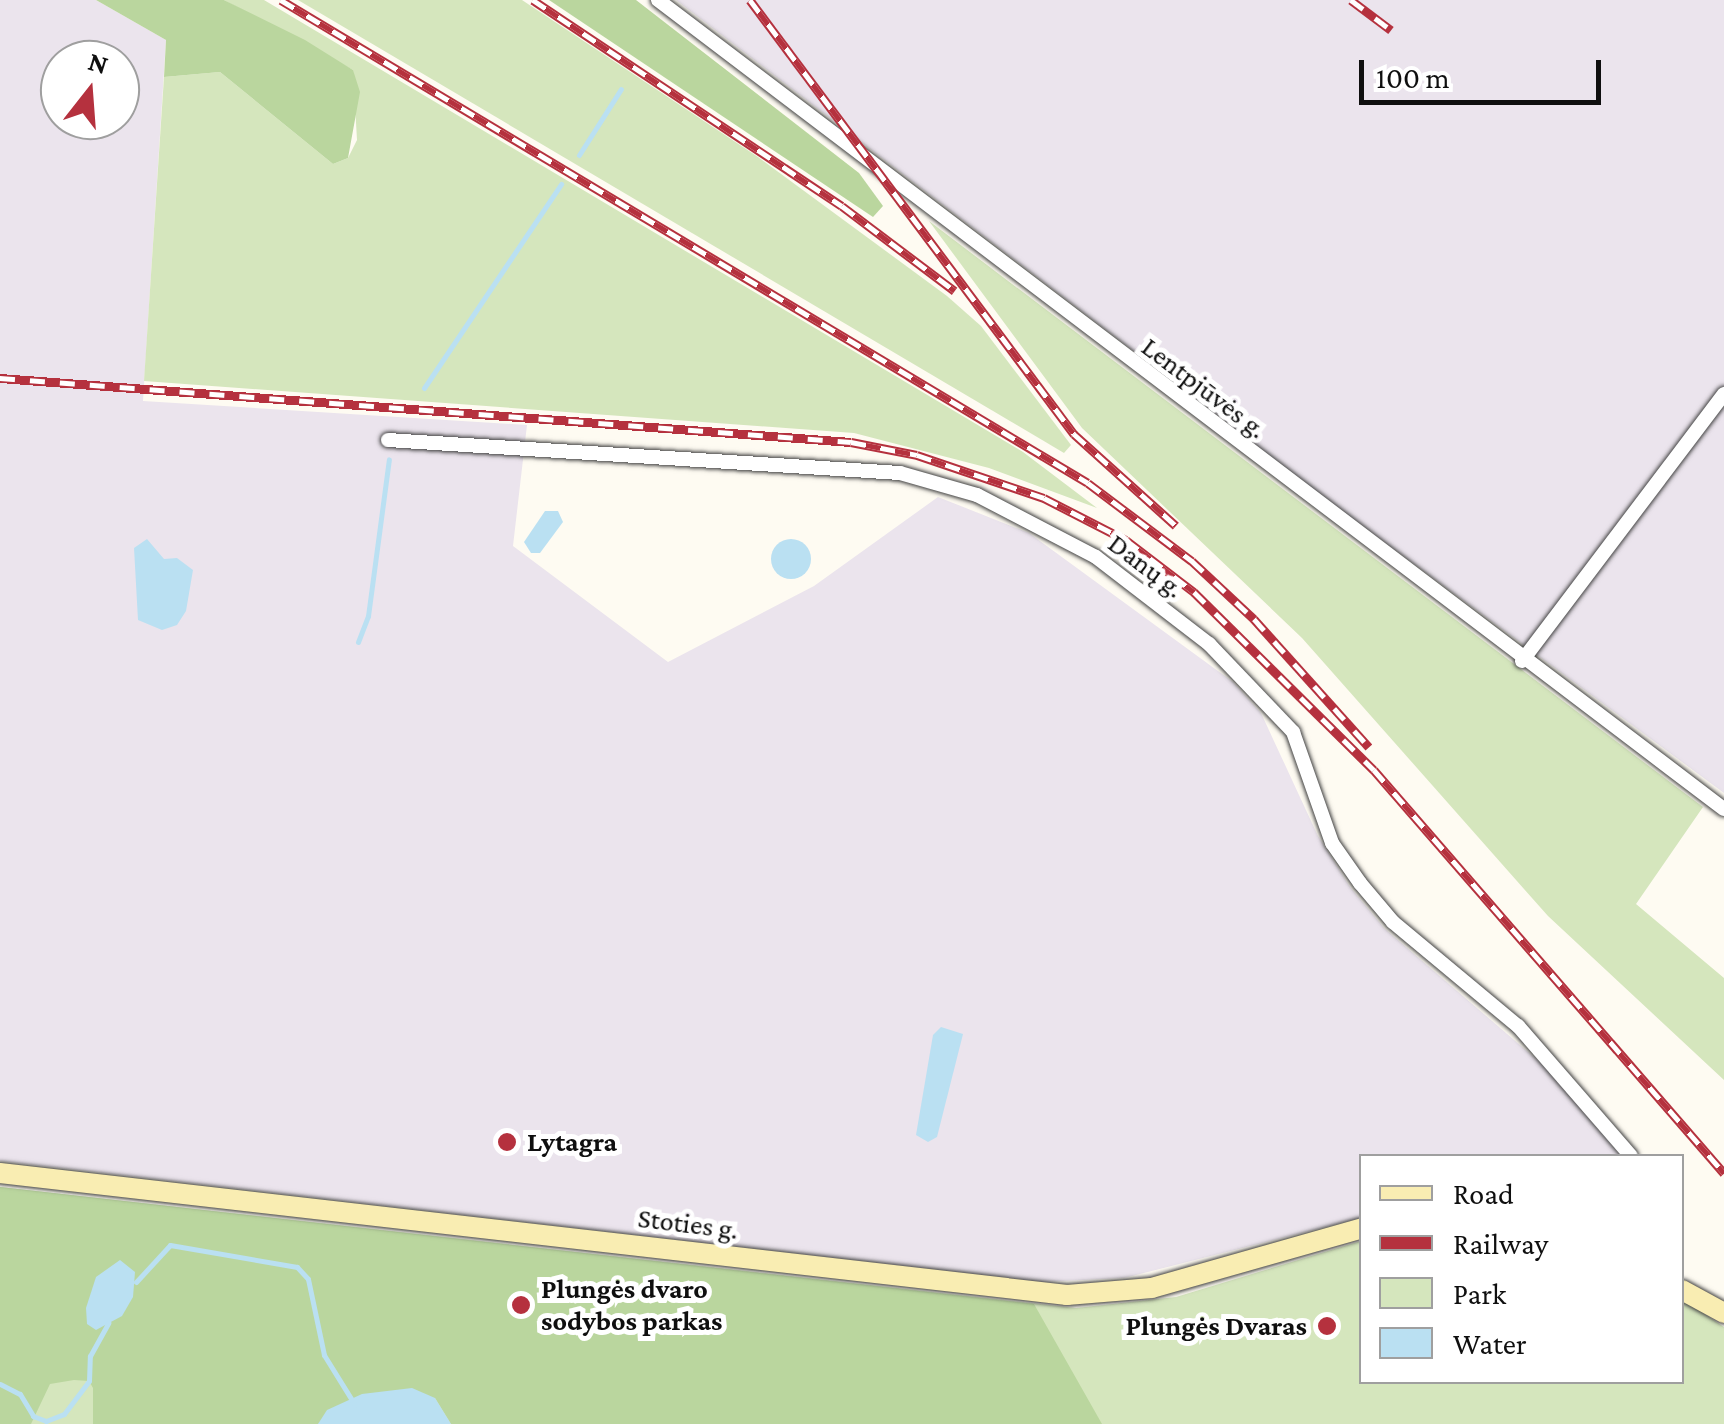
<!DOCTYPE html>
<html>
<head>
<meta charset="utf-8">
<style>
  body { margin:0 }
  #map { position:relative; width:1724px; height:1424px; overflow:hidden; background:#fefbf2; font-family:"Crimson Pro",serif }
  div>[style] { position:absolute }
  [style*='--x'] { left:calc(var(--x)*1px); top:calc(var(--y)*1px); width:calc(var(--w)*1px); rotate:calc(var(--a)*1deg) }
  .industrial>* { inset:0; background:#ebe4ed }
  .green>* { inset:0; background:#d5e6bd }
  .forest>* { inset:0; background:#bad69e }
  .water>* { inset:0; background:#bae0f2 }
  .round { border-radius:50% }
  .stream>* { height:5px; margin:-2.5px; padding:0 2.5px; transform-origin:2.5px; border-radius:2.5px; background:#bae0f2 }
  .roads { filter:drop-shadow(0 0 2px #424242) drop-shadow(0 0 2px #424242) }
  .street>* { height:14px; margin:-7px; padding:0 7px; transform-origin:7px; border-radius:7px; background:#fff }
  .secondary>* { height:20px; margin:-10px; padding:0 10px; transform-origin:10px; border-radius:10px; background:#f9edb2 }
  .rail>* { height:9px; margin-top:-4.5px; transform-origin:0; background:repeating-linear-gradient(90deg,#fff 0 15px,#b5313e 0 30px); box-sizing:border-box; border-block:2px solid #b5313e }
  .dots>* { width:28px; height:28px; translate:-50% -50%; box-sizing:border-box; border:5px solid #fff; border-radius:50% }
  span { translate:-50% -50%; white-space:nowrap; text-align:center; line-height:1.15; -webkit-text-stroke:10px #fff; paint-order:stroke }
  .street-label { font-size:28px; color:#0f0f0f }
  .poi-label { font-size:28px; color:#0f0f0f; font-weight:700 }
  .left { translate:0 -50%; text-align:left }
  .right { translate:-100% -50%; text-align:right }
  .legend { position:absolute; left:1359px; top:1154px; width:325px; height:230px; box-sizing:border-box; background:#fff; border:2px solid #9f9f9f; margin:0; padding:12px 18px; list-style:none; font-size:30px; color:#0f0f0f }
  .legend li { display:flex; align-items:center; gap:20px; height:50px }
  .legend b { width:50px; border:2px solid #9f9f9f }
  .north { position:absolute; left:40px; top:40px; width:100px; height:100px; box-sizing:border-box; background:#fff; border:2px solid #9f9f9f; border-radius:50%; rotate:17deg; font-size:28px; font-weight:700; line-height:40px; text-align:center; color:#0f0f0f }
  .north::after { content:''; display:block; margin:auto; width:35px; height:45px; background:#b5313e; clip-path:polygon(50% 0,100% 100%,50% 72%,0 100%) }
  .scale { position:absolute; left:1359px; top:60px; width:242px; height:45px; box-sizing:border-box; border:5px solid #0f0f0f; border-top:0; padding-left:12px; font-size:30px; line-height:35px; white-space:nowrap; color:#0f0f0f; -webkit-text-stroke:8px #fff; paint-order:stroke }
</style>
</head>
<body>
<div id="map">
  <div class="industrial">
    <div style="clip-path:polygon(evenodd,0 0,96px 0,166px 40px,143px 401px,527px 425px,513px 546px,668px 662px,814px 586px,938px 497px,1029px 533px,1233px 682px,1261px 713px,1318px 836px,1350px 887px,1385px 929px,1549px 1070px,1621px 1156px,1362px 1156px,1361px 1218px,1124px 1278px,1042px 1282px,0 1161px,0 0,60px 60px,120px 60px,120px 120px,60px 120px,60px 60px)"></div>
    <div style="clip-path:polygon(676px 0,1724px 0,1724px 793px,1329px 501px)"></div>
  </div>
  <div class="green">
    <div style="clip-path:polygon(224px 0,264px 0,1023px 452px,1097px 508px,989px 468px,854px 433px,144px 381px,164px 77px,220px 72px,333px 164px,348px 158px,357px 140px,353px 70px)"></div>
    <div style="clip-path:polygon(298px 0,522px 0,758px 157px,947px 296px,981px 326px,1071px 445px,1064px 453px)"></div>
    <div style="clip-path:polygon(929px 221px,1703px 807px,1636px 904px,1724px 978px,1724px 1080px,1548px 916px,1302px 638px,1082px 428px)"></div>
    <div style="clip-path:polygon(0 1187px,1076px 1308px,1176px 1297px,1361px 1241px,1362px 1382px,1682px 1382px,1682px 1299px,1724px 1327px,1724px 1424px,0 1424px)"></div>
  </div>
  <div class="forest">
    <div style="clip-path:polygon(96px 0,224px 0,305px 40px,353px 70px,360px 92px,348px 158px,333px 164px,220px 72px,164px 77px,166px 40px)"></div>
    <div style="clip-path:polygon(549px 0,636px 0,859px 173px,883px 206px,873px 217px)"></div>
    <div style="clip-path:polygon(0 1187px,1034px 1304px,1102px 1424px,451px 1424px,435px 1398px,318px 1424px,93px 1424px,93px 1388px,89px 1381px,74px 1380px,50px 1384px,31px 1424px,0 1424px)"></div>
  </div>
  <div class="water">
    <div style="clip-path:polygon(545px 511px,558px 511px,563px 522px,540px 553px,531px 553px,524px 542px)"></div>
    <div style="clip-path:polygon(147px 539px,164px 559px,177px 558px,193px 570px,186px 611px,177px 625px,162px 630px,138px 620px,134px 548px)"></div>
    <div class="round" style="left:771px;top:539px;width:40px;height:40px"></div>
    <div style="clip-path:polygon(941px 1027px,963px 1034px,937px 1137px,928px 1142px,916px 1135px,933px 1035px)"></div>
    <div style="clip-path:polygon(120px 1260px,135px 1272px,133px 1297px,122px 1316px,96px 1330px,87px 1324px,86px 1308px,96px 1277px)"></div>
    <div style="clip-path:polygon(412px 1388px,435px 1398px,451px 1424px,318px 1424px,327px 1410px,362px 1394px)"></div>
  </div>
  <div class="stream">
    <div style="--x:579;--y:155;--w:78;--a:-57.5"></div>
    <div style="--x:424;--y:388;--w:246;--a:-56.1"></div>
    <div style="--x:358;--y:642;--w:28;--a:-69"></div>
    <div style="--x:368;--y:616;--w:158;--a:-82.4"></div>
    <div style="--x:136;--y:1282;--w:50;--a:-47.4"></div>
    <div style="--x:170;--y:1245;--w:129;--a:9.8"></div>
    <div style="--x:297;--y:1267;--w:16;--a:47"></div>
    <div style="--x:308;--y:1279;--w:78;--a:78.1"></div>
    <div style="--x:324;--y:1355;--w:59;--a:58.2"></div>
    <div style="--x:0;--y:1384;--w:22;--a:27"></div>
    <div style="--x:20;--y:1394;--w:26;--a:59"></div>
    <div style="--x:33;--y:1416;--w:14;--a:21"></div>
    <div style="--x:46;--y:1421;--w:19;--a:-21"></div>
    <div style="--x:64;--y:1414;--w:41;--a:-52.9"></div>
    <div style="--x:89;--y:1381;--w:25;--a:-88"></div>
    <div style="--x:90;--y:1356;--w:38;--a:-61"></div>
  </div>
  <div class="roads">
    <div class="street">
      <div style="--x:658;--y:0;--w:1338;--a:37.2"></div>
      <div style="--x:388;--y:440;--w:513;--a:3.69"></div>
      <div style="--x:900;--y:473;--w:80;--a:15.9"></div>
      <div style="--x:977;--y:495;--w:134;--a:27.5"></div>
      <div style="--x:1096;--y:557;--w:143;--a:37.6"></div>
      <div style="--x:1209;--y:644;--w:122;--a:46.3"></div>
      <div style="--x:1293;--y:732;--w:118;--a:70.6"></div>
      <div style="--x:1332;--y:843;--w:49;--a:55"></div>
      <div style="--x:1360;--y:883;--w:51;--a:49.8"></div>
      <div style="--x:1393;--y:922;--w:163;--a:39.8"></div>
      <div style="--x:1518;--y:1026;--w:172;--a:49"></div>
      <div style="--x:1522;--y:661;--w:335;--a:-52.9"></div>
    </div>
    <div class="secondary">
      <div style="--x:0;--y:1173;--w:1074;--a:6.52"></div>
      <div style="--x:1067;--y:1295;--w:85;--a:-4.7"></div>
      <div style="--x:1152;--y:1288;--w:218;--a:-15.9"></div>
      <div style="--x:1682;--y:1290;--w:48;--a:28.7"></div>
    </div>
  </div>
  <div class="rail">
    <div style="--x:281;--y:0;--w:940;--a:30.9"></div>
    <div style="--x:1088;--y:483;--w:130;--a:36.9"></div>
    <div style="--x:1192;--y:561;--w:85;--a:43.1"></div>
    <div style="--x:1254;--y:619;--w:172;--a:48.1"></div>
    <div style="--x:533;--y:0;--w:371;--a:33.7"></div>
    <div style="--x:842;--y:206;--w:141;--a:37"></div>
    <div style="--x:750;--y:0;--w:542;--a:53.26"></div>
    <div style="--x:1074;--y:434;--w:137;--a:42"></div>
    <div style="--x:1351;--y:0;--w:50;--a:36.9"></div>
    <div style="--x:0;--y:378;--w:853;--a:4.3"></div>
    <div style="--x:851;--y:442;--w:67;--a:11.1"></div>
    <div style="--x:917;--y:455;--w:134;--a:18.7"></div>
    <div style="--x:1044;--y:498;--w:92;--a:27.1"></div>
    <div style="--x:1126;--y:540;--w:86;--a:37.4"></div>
    <div style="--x:1194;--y:592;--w:253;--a:44.7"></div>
    <div style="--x:1374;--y:770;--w:534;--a:49.03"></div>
  </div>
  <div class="dots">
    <div style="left:507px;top:1142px;background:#b5313e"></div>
    <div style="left:521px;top:1305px;background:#b5313e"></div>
    <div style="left:1327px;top:1326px;background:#b5313e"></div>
  </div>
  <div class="street-label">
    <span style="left:1204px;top:388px;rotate:37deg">Lentpjūvės g.</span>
    <span style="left:1146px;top:566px;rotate:37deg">Danų g.</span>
    <span style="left:688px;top:1224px;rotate:7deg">Stoties g.</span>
  </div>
  <div class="poi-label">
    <span class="left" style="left:527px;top:1142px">Lytagra</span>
    <span class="left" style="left:541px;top:1305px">Plungės dvaro<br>sodybos parkas</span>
    <span class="right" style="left:1307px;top:1326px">Plungės Dvaras</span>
  </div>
  <ul class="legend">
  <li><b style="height:12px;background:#f9edb2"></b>Road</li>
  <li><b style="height:12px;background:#b5313e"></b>Railway</li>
  <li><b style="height:28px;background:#d5e6bd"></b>Park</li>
  <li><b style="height:28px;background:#bae0f2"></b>Water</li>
  </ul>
  <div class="north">N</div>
  <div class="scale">100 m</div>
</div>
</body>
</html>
